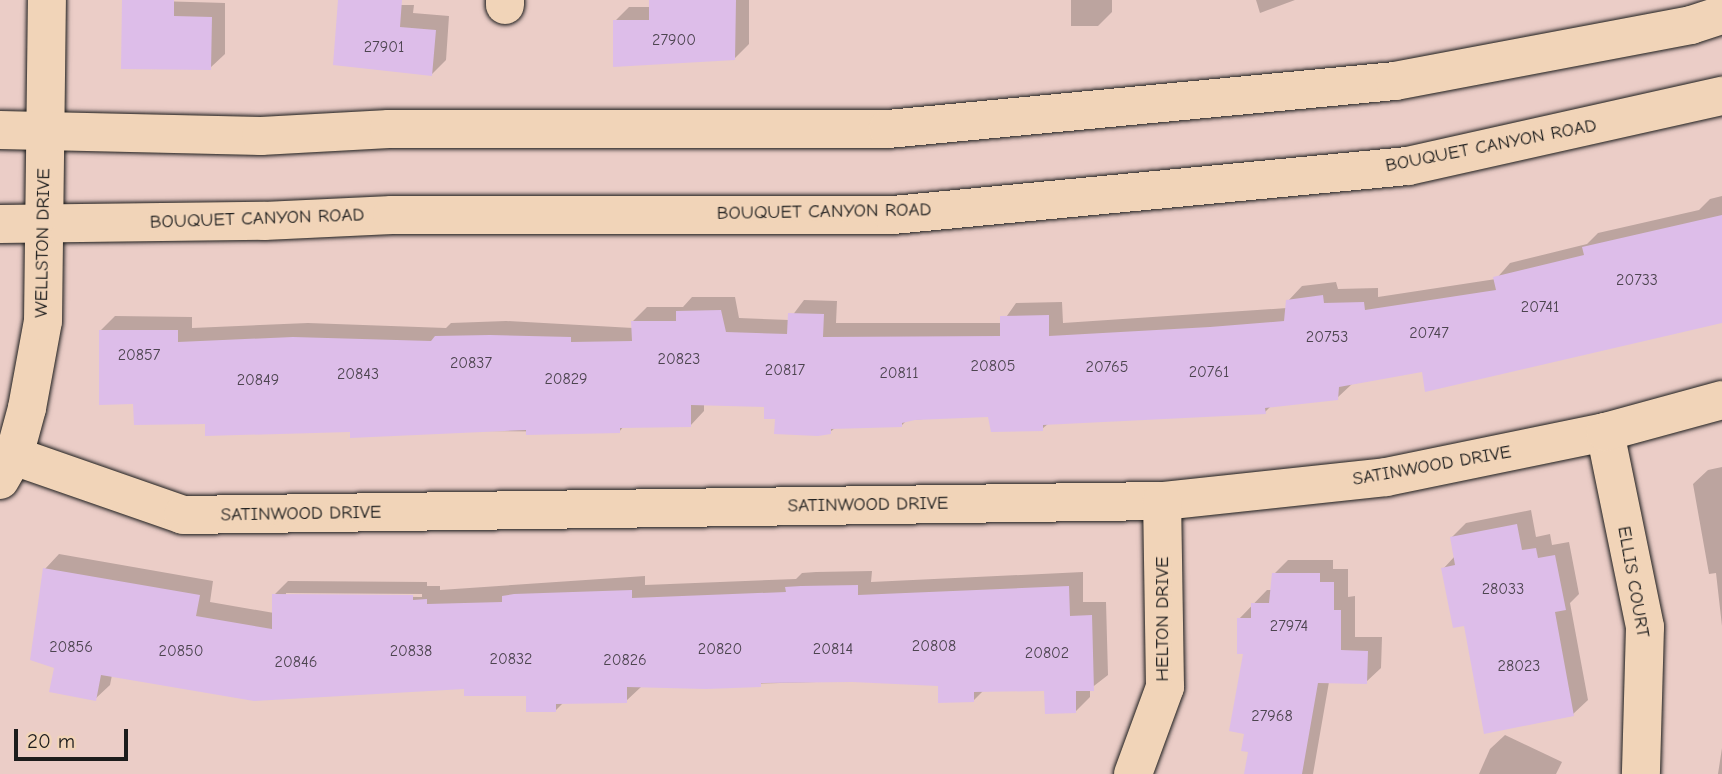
<!DOCTYPE html>
<html>
<head>
<meta charset="utf-8">
<style>
  body { margin:0 }
  #map { position:relative; width:1722px; height:774px; overflow:hidden; background:#ebcdc7; font-family:"Comic Neue",sans-serif }
  div>[style] { position:absolute }
  [style*='--x'] { left:calc(var(--x)*1px); top:calc(var(--y)*1px); width:calc(var(--w)*1px); rotate:calc(var(--a)*1deg) }
  .shadow>* { inset:0; background:#0003 }
  .building>* { inset:0; background:#ddbde9 }
  .roads { filter:drop-shadow(0 0 2px #1c1c1c) drop-shadow(0 0 2px #1c1c1c) }
  .minor>* { height:38px; margin:-19px; padding:0 19px; transform-origin:19px; border-radius:19px; background:#f1d4b8 }
  .primary>* { height:38px; margin:-19px; padding:0 19px; transform-origin:19px; border-radius:19px; background:#f1d4b8 }
  span { translate:-50% -50%; white-space:nowrap; text-align:center; line-height:1.15; -webkit-text-stroke:5px #f1d4b8; paint-order:stroke }
  .number-label { font-size:16px; color:#4c444f }
  .number-label span { -webkit-text-stroke-width:0 }
  .street-label { font-size:19px; color:#1c1c1c }
  .scale { position:absolute; left:14px; top:729px; width:114px; height:32px; box-sizing:border-box; border:4px solid #1c1c1c; border-top:0; padding-left:9px; font-size:21px; line-height:24px; white-space:nowrap; color:#1c1c1c; -webkit-text-stroke:5px #f1d4b8; paint-order:stroke }
</style>
</head>
<body>
<div id="map">
  <div class="shadow">
    <div style="clip-path:polygon(123px 0,225px 3px,225px 54px,210px 68px)"></div>
    <div style="clip-path:polygon(651px 0,749px 0,749px 44px,735px 58px,615px 21px,629px 7px,651px 7px)"></div>
    <div style="clip-path:polygon(1071px 0,1112px 0,1112px 12px,1098px 26px,1071px 26px)"></div>
    <div style="clip-path:polygon(1256px 0,1295px 0,1260px 13px)"></div>
    <div style="clip-path:polygon(352px 5px,414px 5px,413px 13px,449px 16px,446px 60px,432px 74px)"></div>
    <div style="clip-path:polygon(1722px 196px,1722px 314px,1352px 384px,1337px 398px,1271px 406px,1265px 412px,1049px 423px,1042px 429px,989px 415px,907px 420px,901px 426px,835px 428px,830px 432px,777px 418px,765px 405px,704px 403px,704px 411px,690px 426px,624px 426px,619px 432px,352px 430px,207px 423px,135px 403px,101px 330px,115px 316px,192px 317px,192px 328px,308px 323px,446px 328px,451px 323px,506px 321px,633px 328px,633px 321px,647px 307px,683px 307px,692px 297px,735px 297px,739px 318px,789px 320px,804px 300px,837px 301px,836px 323px,1002px 323px,1016px 303px,1062px 302px,1063px 323px,1287px 308px,1288px 301px,1302px 286px,1336px 282px,1338px 289px,1378px 288px,1378px 297px,1496px 279px,1510px 263px,1587px 244px,1598px 233px,1699px 210px,1710px 199px)"></div>
    <div style="clip-path:polygon(1722px 467px,1722px 626px,1716px 573px,1709px 574px,1693px 484px,1708px 470px)"></div>
    <div style="clip-path:polygon(1531px 510px,1536px 537px,1550px 534px,1552px 545px,1569px 542px,1579px 594px,1570px 603px,1588px 700px,1573px 714px,1466px 624px,1443px 569px,1455px 556px,1452px 537px,1466px 523px)"></div>
    <div style="clip-path:polygon(evenodd,59px 554px,213px 581px,210px 602px,274px 613px,274px 595px,288px 581px,427px 582px,427px 586px,440px 586px,440px 590px,645px 576px,645px 585px,796px 579px,802px 573px,816px 572px,872px 571px,871px 582px,1083px 572px,1083px 602px,1106px 602px,1108px 675px,1090px 689px,1090px 697px,1075px 712px,1046px 689px,984px 690px,974px 700px,940px 685px,852px 681px,641px 687px,626px 701px,564px 702px,555px 711px,528px 694px,466px 687px,112px 675px,110px 685px,95px 699px,56px 666px,45px 569px,59px 554px,286px 593px,422px 594px,422px 597px,286px 596px,286px 593px)"></div>
    <div style="clip-path:polygon(1288px 560px,1333px 560px,1333px 569px,1348px 569px,1348px 597px,1355px 596px,1355px 637px,1382px 637px,1381px 668px,1366px 682px,1329px 682px,1313px 774px,1246px 774px,1250px 750px,1246px 652px,1239px 619px,1267px 590px,1272px 590px,1274px 574px)"></div>
    <div style="clip-path:polygon(1505px 735px,1562px 762px,1556px 774px,1479px 774px,1490px 749px)"></div>
    <div style="clip-path:polygon(1722px 748px,1722px 774px,1718px 774px)"></div>
  </div>
  <div class="building">
    <div style="clip-path:polygon(122px 0,174px 0,174px 16px,212px 17px,211px 70px,121px 69px)"></div>
    <div style="clip-path:polygon(338px 0,402px 0,400px 27px,436px 30px,432px 76px,333px 65px)"></div>
    <div style="clip-path:polygon(649px 0,736px 0,735px 60px,613px 67px,613px 20px,649px 20px)"></div>
    <div style="clip-path:polygon(1722px 215px,1722px 323px,1425px 392px,1422px 372px,1339px 387px,1338px 400px,1265px 408px,1266px 414px,1043px 425px,1043px 431px,991px 432px,988px 417px,915px 420px,902px 423px,902px 427px,831px 429px,831px 434px,818px 436px,774px 434px,775px 419px,764px 419px,764px 407px,691px 405px,691px 427px,620px 428px,620px 433px,526px 435px,526px 430px,350px 438px,350px 432px,205px 436px,205px 424px,134px 425px,133px 404px,99px 405px,99px 330px,178px 330px,178px 342px,293px 337px,431px 341px,435px 336px,490px 335px,571px 337px,571px 342px,632px 341px,631px 321px,676px 321px,676px 311px,721px 310px,726px 332px,787px 334px,788px 313px,824px 314px,823px 337px,1000px 336px,1000px 316px,1049px 315px,1049px 336px,1210px 327px,1284px 321px,1286px 300px,1323px 295px,1324px 303px,1364px 302px,1365px 310px,1496px 290px,1493px 277px,1584px 255px,1582px 247px)"></div>
    <div style="clip-path:polygon(1517px 524px,1522px 550px,1536px 548px,1538px 558px,1555px 555px,1566px 610px,1555px 612px,1574px 716px,1484px 734px,1464px 626px,1453px 628px,1441px 568px,1455px 565px,1450px 537px)"></div>
    <div style="clip-path:polygon(43px 568px,200px 595px,196px 616px,272px 629px,272px 594px,413px 595px,413px 600px,427px 599px,427px 604px,502px 602px,502px 596px,514px 594px,632px 590px,632px 598px,786px 592px,785px 587px,801px 586px,858px 585px,858px 595px,1069px 586px,1070px 616px,1092px 615px,1094px 691px,1076px 691px,1076px 713px,1045px 714px,1044px 691px,974px 692px,974px 702px,938px 703px,938px 686px,852px 682px,761px 683px,761px 687px,706px 689px,627px 687px,627px 703px,556px 704px,556px 712px,526px 712px,526px 696px,464px 696px,464px 689px,254px 701px,101px 675px,96px 701px,49px 692px,54px 668px,30px 660px)"></div>
    <div style="clip-path:polygon(1272px 573px,1320px 573px,1320px 582px,1334px 582px,1334px 610px,1341px 610px,1341px 650px,1368px 651px,1367px 684px,1318px 683px,1302px 774px,1244px 774px,1248px 752px,1241px 751px,1244px 734px,1229px 731px,1243px 654px,1237px 654px,1237px 618px,1251px 618px,1251px 603px,1269px 603px)"></div>
  </div>
  <div class="roads">
    <div class="minor">
      <div style="--x:505;--y:5;--w:5;--a:-90"></div>
      <div style="--x:1605;--y:432;--w:199;--a:78.4"></div>
      <div style="--x:1645;--y:627;--w:147;--a:91.6"></div>
      <div style="--x:14;--y:456;--w:179;--a:19.2"></div>
      <div style="--x:183;--y:515;--w:979;--a:-0.82"></div>
      <div style="--x:1162;--y:501;--w:225;--a:-6.1"></div>
      <div style="--x:1386;--y:477;--w:224;--a:-11.6"></div>
      <div style="--x:1605;--y:432;--w:121;--a:-15.3"></div>
      <div style="--x:0;--y:480;--w:28;--a:-60"></div>
      <div style="--x:14;--y:456;--w:50;--a:-74.8"></div>
      <div style="--x:27;--y:408;--w:88;--a:-79.6"></div>
      <div style="--x:43;--y:321;--w:321;--a:-89.3"></div>
      <div style="--x:1133;--y:774;--w:93;--a:-69.8"></div>
      <div style="--x:1165;--y:687;--w:186;--a:-90.9"></div>
    </div>
    <div class="primary">
      <div style="--x:0;--y:130;--w:261;--a:1.3"></div>
      <div style="--x:261;--y:136;--w:128;--a:-3.1"></div>
      <div style="--x:389;--y:129;--w:499;--a:0"></div>
      <div style="--x:888;--y:129;--w:509;--a:-5.41"></div>
      <div style="--x:1395;--y:81;--w:301;--a:-10.7"></div>
      <div style="--x:1691;--y:25;--w:33;--a:-18"></div>
      <div style="--x:0;--y:224;--w:264;--a:-0.7"></div>
      <div style="--x:264;--y:221;--w:128;--a:-2.7"></div>
      <div style="--x:392;--y:215;--w:501;--a:0"></div>
      <div style="--x:893;--y:215;--w:517;--a:-5.44"></div>
      <div style="--x:1408;--y:166;--w:322;--a:-12.6"></div>
    </div>
  </div>
  <div class="number-label">
    <span style="left:674px;top:40px">27900</span>
    <span style="left:384px;top:47px">27901</span>
    <span style="left:1637px;top:280px">20733</span>
    <span style="left:1540px;top:307px">20741</span>
    <span style="left:1429px;top:333px">20747</span>
    <span style="left:1327px;top:337px">20753</span>
    <span style="left:139px;top:355px">20857</span>
    <span style="left:679px;top:359px">20823</span>
    <span style="left:471px;top:363px">20837</span>
    <span style="left:993px;top:366px">20805</span>
    <span style="left:1107px;top:367px">20765</span>
    <span style="left:785px;top:370px">20817</span>
    <span style="left:1209px;top:372px">20761</span>
    <span style="left:899px;top:373px">20811</span>
    <span style="left:358px;top:374px">20843</span>
    <span style="left:566px;top:379px">20829</span>
    <span style="left:258px;top:380px">20849</span>
    <span style="left:1503px;top:589px">28033</span>
    <span style="left:1289px;top:626px">27974</span>
    <span style="left:934px;top:646px">20808</span>
    <span style="left:71px;top:647px">20856</span>
    <span style="left:720px;top:649px">20820</span>
    <span style="left:833px;top:649px">20814</span>
    <span style="left:181px;top:651px">20850</span>
    <span style="left:411px;top:651px">20838</span>
    <span style="left:1047px;top:653px">20802</span>
    <span style="left:511px;top:659px">20832</span>
    <span style="left:625px;top:660px">20826</span>
    <span style="left:296px;top:662px">20846</span>
    <span style="left:1519px;top:666px">28023</span>
    <span style="left:1272px;top:716px">27968</span>
  </div>
  <div class="street-label">
    <span style="left:1491px;top:146px;rotate:-11deg">BOUQUET CANYON ROAD</span>
    <span style="left:824px;top:212px;rotate:-1deg">BOUQUET CANYON ROAD</span>
    <span style="left:257px;top:219px;rotate:-2deg">BOUQUET CANYON ROAD</span>
    <span style="left:43px;top:243px;rotate:-89deg">WELLSTON DRIVE</span>
    <span style="left:1432px;top:466px;rotate:-10deg">SATINWOOD DRIVE</span>
    <span style="left:868px;top:505px;rotate:-1deg">SATINWOOD DRIVE</span>
    <span style="left:301px;top:514px;rotate:-1deg">SATINWOOD DRIVE</span>
    <span style="left:1633px;top:582px;rotate:80deg">ELLIS COURT</span>
    <span style="left:1163px;top:619px;rotate:-90deg">HELTON DRIVE</span>
  </div>
  <div class="scale">20 m</div>
</div>
</body>
</html>
